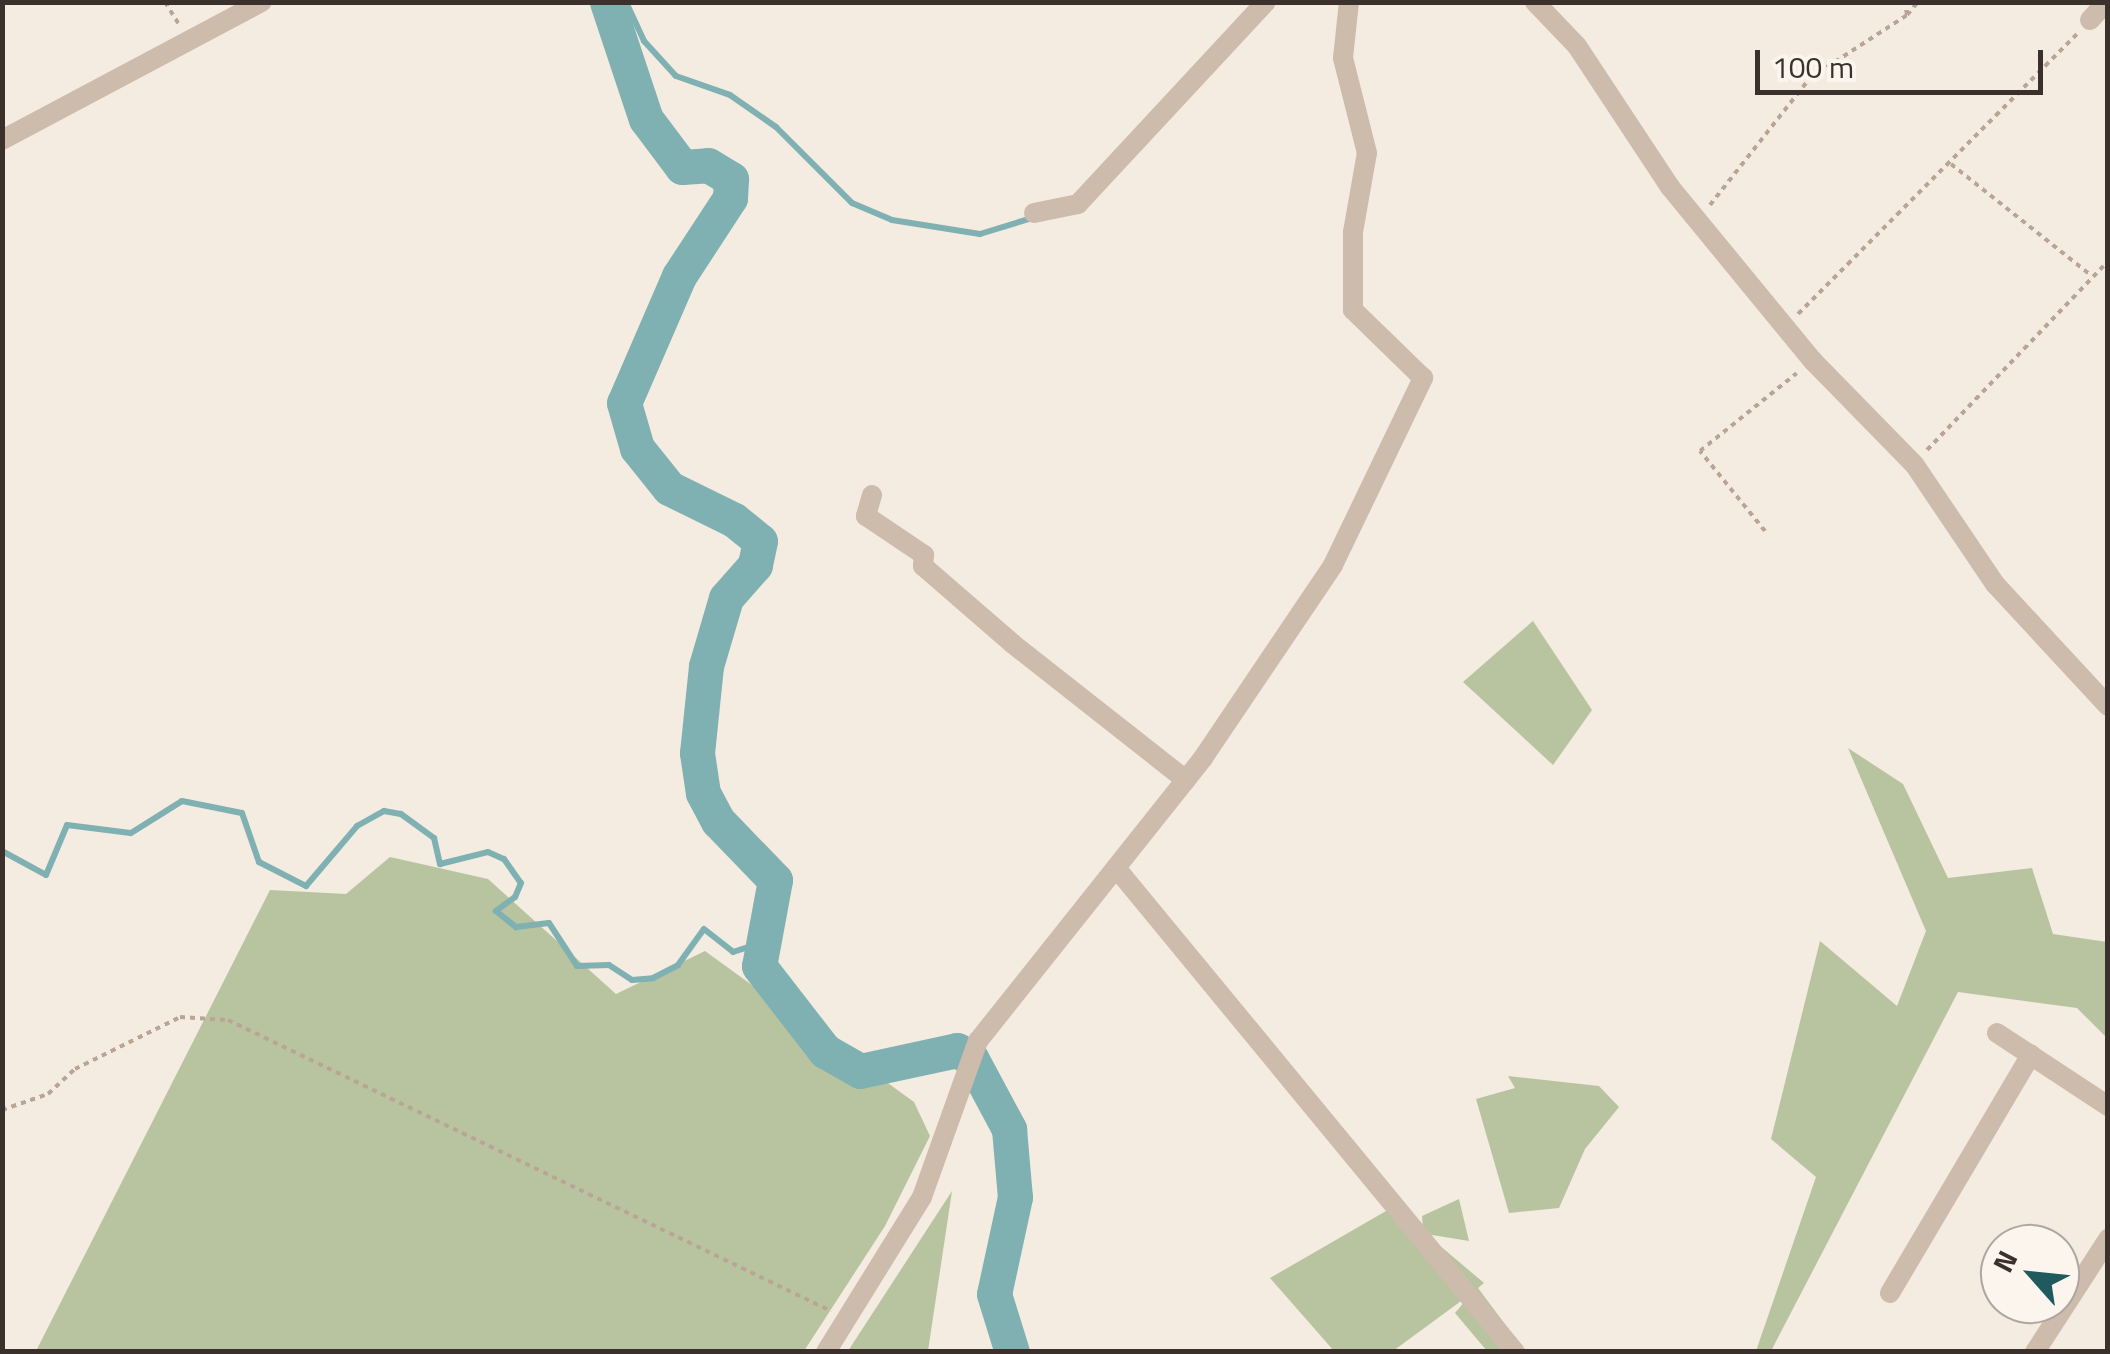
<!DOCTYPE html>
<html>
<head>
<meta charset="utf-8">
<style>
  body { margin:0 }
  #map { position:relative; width:2110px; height:1354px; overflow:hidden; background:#f4ebe1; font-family:"Titillium Web",sans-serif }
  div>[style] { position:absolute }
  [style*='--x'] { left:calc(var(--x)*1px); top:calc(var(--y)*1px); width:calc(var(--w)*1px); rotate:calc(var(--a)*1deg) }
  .green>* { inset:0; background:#b8c4a0 }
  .stream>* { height:6px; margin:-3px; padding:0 3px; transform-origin:3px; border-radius:3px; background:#7fb0b2 }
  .river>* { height:35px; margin:-17.5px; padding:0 17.5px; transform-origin:17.5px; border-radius:17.5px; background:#7fb0b2 }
  .path>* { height:4px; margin-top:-2px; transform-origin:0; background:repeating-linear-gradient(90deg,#b9a596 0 5px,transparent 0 10px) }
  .street>* { height:20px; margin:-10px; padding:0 10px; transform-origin:10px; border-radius:10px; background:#cdbbac }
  span { translate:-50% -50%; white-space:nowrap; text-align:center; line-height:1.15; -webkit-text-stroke:9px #fbf5ee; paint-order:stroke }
  .frame { position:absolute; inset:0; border:5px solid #3b302b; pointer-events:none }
  .north { position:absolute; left:1980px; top:1224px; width:100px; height:100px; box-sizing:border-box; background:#fbf5ee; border:2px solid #aea6a0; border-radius:50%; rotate:297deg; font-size:28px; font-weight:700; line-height:40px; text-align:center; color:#3b302b }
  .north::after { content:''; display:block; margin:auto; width:35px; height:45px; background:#1f5a5e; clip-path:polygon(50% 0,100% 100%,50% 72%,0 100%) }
  .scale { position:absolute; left:1755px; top:50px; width:288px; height:45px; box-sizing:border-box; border:5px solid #3b302b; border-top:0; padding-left:12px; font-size:30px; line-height:35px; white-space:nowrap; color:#3b302b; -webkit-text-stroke:8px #fbf5ee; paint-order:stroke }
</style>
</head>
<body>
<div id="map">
  <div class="green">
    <div style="clip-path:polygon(1533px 621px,1592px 710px,1553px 765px,1463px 682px)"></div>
    <div style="clip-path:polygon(1848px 748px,1903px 784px,1948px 878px,2032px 868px,2053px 934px,2107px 942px,2107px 1038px,2077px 1008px,1958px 992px,1771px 1351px,1756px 1351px,1816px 1177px,1771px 1139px,1820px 941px,1897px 1006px,1926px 931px)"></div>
    <div style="clip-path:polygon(390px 857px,488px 879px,616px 994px,705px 951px,914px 1102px,930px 1136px,885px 1226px,804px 1351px,36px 1351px,270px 890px,346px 894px)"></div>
    <div style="clip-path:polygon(1508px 1076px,1599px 1086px,1619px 1107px,1585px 1149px,1559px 1208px,1509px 1213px,1476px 1099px,1515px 1088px)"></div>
    <div style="clip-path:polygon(952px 1191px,928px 1351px,848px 1351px)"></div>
    <div style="clip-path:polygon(1459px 1199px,1469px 1241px,1426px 1234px,1484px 1283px,1478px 1288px,1525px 1351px,1487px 1351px,1455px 1313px,1472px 1293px,1393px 1351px,1334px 1351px,1270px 1278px,1393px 1207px,1423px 1230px,1422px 1216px)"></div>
  </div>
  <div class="stream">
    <div style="--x:626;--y:2;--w:43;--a:65.2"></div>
    <div style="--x:644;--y:41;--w:47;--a:47.6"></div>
    <div style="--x:676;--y:76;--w:57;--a:19.4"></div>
    <div style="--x:730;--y:95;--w:56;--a:34.8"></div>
    <div style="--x:776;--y:127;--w:107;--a:45"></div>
    <div style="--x:852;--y:203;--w:43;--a:23"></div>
    <div style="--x:892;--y:220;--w:89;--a:9"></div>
    <div style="--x:980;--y:234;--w:54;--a:-17.1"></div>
    <div style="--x:2;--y:851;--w:50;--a:28.6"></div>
    <div style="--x:46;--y:875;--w:54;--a:-67.2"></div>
    <div style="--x:67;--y:825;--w:64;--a:7.1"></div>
    <div style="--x:131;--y:833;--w:60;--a:-32.1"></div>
    <div style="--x:182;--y:801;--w:61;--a:11.3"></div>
    <div style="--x:242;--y:813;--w:52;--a:70.9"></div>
    <div style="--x:259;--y:862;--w:53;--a:27.1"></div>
    <div style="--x:306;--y:886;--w:79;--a:-49.6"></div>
    <div style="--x:357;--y:826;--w:31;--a:-29"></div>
    <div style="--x:384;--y:811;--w:17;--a:10"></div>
    <div style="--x:401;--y:814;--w:41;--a:36"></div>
    <div style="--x:434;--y:838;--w:27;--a:77"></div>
    <div style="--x:440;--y:864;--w:49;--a:-14"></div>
    <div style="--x:488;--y:852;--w:17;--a:24"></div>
    <div style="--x:504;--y:859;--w:29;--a:55"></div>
    <div style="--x:521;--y:883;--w:15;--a:113"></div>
    <div style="--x:515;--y:897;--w:24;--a:144"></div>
    <div style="--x:496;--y:911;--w:26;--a:39"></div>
    <div style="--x:516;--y:927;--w:33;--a:-7"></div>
    <div style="--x:549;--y:923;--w:51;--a:56.9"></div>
    <div style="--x:577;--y:966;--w:32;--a:-2"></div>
    <div style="--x:609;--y:965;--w:27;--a:33"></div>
    <div style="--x:632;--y:980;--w:21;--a:-5"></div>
    <div style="--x:653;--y:978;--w:28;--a:-27"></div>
    <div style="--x:678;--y:965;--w:44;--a:-54.2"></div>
    <div style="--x:704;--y:929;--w:37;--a:38"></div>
    <div style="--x:733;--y:952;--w:28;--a:-18"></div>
  </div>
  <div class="river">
    <div style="--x:607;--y:2;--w:123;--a:71.6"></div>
    <div style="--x:646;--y:119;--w:60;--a:53.1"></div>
    <div style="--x:682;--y:167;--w:26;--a:-4"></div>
    <div style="--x:708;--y:165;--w:27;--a:31"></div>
    <div style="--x:731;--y:179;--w:19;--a:93"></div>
    <div style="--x:730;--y:198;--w:93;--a:123.2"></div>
    <div style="--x:679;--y:276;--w:138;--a:113.4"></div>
    <div style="--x:624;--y:403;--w:47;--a:73.9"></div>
    <div style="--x:637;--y:448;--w:51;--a:51.3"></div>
    <div style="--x:669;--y:488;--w:72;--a:26.2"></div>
    <div style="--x:734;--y:520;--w:33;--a:39"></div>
    <div style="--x:760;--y:541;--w:25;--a:102"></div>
    <div style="--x:755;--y:565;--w:44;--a:131.3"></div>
    <div style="--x:726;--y:598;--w:71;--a:106.4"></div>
    <div style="--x:706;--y:666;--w:87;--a:95.9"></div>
    <div style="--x:697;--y:753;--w:40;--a:81.5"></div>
    <div style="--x:703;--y:793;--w:32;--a:62"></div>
    <div style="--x:718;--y:821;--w:82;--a:46"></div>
    <div style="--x:775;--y:880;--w:87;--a:100.5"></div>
    <div style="--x:759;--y:966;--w:108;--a:52.2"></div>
    <div style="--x:825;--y:1051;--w:40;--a:29.7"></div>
    <div style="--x:860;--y:1071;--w:99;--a:-12.2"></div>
    <div style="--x:957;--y:1050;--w:16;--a:30"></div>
    <div style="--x:971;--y:1058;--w:81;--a:61.8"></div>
    <div style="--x:1009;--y:1129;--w:68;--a:85"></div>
    <div style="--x:1015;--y:1197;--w:99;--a:102.2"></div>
    <div style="--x:994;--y:1294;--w:61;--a:72.8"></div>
  </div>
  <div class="path">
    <div style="--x:165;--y:2;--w:26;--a:58"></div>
    <div style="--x:1907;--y:15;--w:17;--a:-50"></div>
    <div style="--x:1951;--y:164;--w:180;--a:38.5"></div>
    <div style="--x:1710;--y:205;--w:162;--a:-51.8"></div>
    <div style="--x:1810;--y:78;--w:116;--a:-33"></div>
    <div style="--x:1907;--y:15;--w:13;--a:-99"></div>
    <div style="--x:1798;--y:314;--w:395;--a:-45.1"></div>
    <div style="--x:1927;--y:450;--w:262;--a:-46.2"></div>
    <div style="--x:1765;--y:531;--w:103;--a:-129.1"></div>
    <div style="--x:1700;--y:451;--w:124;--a:-38.8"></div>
    <div style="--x:2;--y:1110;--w:49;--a:-19.2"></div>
    <div style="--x:48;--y:1094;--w:37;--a:-43"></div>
    <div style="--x:75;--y:1069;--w:117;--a:-26.3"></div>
    <div style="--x:180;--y:1017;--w:48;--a:3.6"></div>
    <div style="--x:228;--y:1020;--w:670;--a:25.76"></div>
    <div style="--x:2;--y:1347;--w:5;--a:68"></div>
  </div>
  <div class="street">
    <div style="--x:1535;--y:2;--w:61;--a:46.3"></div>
    <div style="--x:1577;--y:46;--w:169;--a:56.6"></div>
    <div style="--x:1670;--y:187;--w:225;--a:50.6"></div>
    <div style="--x:1813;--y:361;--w:144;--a:45.6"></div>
    <div style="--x:1914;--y:464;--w:145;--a:56"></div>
    <div style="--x:1995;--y:584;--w:166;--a:47.2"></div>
    <div style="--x:2090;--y:20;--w:24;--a:-48"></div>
    <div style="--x:2;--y:140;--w:294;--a:-28"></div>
    <div style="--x:1034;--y:213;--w:45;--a:-11.6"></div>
    <div style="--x:1078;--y:204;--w:276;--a:-47.1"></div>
    <div style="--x:872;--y:495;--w:22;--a:106"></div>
    <div style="--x:866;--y:516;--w:70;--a:33.9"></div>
    <div style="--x:924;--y:555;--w:11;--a:95"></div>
    <div style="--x:923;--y:566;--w:119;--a:40.9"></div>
    <div style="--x:1013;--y:644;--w:220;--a:38.2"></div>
    <div style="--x:1117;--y:869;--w:626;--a:50.51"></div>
    <div style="--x:1997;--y:1033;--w:133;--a:33.3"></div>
    <div style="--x:1890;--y:1293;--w:277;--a:-59.4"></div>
    <div style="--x:826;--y:1352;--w:182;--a:-58.2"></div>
    <div style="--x:922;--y:1197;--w:166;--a:-70.3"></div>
    <div style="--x:978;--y:1041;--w:362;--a:-51.5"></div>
    <div style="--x:1203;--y:758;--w:233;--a:-56"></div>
    <div style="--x:1333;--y:565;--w:208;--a:-64.3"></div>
    <div style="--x:1423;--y:378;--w:98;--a:-135.8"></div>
    <div style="--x:1353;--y:310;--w:78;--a:-90"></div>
    <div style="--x:1353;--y:232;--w:80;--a:-80"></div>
    <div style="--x:1367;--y:153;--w:98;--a:-104.2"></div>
    <div style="--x:1343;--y:58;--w:56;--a:-83.9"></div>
    <div style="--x:2035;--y:1352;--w:135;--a:-57.1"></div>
  </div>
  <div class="frame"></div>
  <div class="north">N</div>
  <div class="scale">100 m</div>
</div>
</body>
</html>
